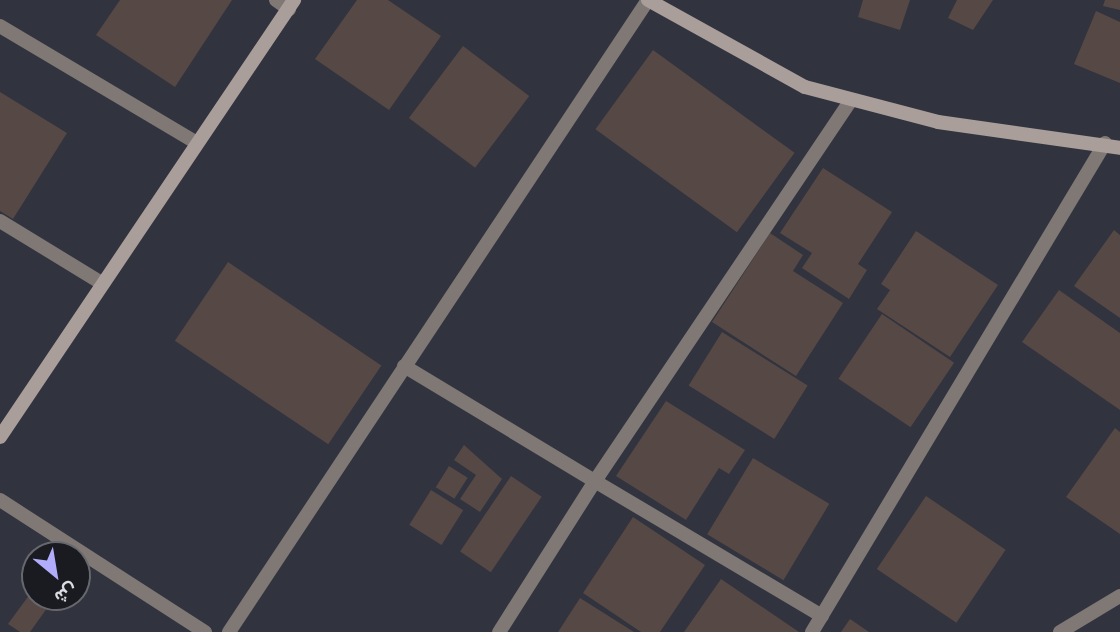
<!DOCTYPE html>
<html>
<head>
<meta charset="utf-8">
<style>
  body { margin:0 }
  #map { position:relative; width:1120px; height:632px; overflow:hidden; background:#31333e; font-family:"Source Sans 3",Vazirmatn,sans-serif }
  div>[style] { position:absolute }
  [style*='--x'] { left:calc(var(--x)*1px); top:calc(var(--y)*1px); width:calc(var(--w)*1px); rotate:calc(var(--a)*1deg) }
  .building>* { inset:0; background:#564844; transform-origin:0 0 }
  .street>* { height:14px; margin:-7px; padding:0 7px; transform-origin:7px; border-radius:7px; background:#7f7875 }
  .secondary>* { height:14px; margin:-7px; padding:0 7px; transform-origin:7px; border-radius:7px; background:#a99e9a }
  span { translate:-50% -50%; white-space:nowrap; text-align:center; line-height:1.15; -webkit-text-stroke:7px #1a1b20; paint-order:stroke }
  .north { position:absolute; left:21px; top:541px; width:70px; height:70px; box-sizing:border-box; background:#1a1b20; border:2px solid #67686e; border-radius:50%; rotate:150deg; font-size:19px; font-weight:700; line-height:28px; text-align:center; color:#dadbe3 }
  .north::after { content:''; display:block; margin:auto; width:24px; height:32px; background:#b1adfa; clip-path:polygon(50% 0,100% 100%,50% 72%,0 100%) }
</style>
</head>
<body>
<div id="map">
  <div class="building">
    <div style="clip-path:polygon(120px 0,232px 0,175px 87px,96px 35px)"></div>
    <div style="clip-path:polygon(357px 0,388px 0,441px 36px,389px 110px,315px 59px)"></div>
    <div style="clip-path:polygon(863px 0,910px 0,900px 30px,858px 17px)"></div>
    <div style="clip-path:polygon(957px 0,993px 0,973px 30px,948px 18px)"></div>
    <div style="clip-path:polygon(1105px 0,1120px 0,1120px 10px,1103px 6px)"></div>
    <div style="clip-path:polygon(1096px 11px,1120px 22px,1120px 83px,1074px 64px)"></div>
    <div style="left:463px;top:46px;width:83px;height:90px;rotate:37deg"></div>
    <div style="left:653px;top:50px;width:175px;height:98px;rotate:36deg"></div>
    <div style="clip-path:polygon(0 92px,67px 133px,13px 219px,0 211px)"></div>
    <div style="clip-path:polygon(823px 168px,892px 212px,858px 264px,867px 270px,849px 299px,802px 268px,812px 253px,780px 233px)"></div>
    <div style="clip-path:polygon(1114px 230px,1120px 235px,1120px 318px,1074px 286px)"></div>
    <div style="clip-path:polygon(916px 231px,998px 285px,950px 357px,877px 309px,890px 290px,881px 284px)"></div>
    <div style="clip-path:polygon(770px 233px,803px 255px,793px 271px,843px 303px,796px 376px,712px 322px)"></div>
    <div style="left:228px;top:262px;width:185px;height:95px;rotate:34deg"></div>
    <div style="clip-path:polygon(1059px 290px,1120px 333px,1120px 410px,1022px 342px)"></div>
    <div style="left:882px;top:314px;width:87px;height:78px;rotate:34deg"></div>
    <div style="left:722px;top:332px;width:101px;height:63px;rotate:32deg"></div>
    <div style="clip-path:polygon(666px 401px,745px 450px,729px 474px,719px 468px,686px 520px,616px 476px)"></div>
    <div style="clip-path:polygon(1115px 428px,1120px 432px,1120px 534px,1066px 497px)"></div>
    <div style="clip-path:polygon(464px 445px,502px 479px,480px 512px,460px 499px,476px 475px,454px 460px)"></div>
    <div style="left:753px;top:458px;width:89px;height:89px;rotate:31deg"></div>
    <div style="left:449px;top:466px;width:22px;height:25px;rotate:32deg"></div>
    <div style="left:511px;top:476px;width:37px;height:91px;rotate:34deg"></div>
    <div style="left:431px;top:490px;width:38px;height:41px;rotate:32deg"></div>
    <div style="left:926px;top:496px;width:96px;height:88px;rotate:34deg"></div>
    <div style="clip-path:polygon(633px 517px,705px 565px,660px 632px,641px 632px,583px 593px)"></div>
    <div style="clip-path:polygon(721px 579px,799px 632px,684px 632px)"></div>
    <div style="clip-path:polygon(35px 587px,35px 597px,55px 597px,30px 632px,20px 632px,8px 624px)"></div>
    <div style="clip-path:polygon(580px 598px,634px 632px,558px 632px)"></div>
    <div style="clip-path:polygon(850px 619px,869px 632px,841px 632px)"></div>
  </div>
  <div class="street">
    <div style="--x:276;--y:0;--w:16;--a:35"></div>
    <div style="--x:0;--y:26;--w:229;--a:30.7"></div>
    <div style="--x:0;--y:221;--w:117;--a:31.4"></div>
    <div style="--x:404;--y:366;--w:223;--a:31.1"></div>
    <div style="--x:595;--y:481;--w:179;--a:122.4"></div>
    <div style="--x:0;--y:500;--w:244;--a:32.8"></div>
    <div style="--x:822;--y:616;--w:264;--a:-149.3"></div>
    <div style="--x:595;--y:481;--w:459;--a:-56.1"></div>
    <div style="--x:229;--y:632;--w:758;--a:-56.46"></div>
    <div style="--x:812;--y:632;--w:570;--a:-59.07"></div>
    <div style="--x:1060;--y:632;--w:70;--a:-31"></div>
  </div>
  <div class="secondary">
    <div style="--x:648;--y:0;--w:179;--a:29"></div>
    <div style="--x:805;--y:87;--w:138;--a:14.7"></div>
    <div style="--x:938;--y:122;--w:184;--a:8.1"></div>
    <div style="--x:0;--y:437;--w:527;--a:-56.07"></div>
  </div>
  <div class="north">ش</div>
</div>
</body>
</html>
